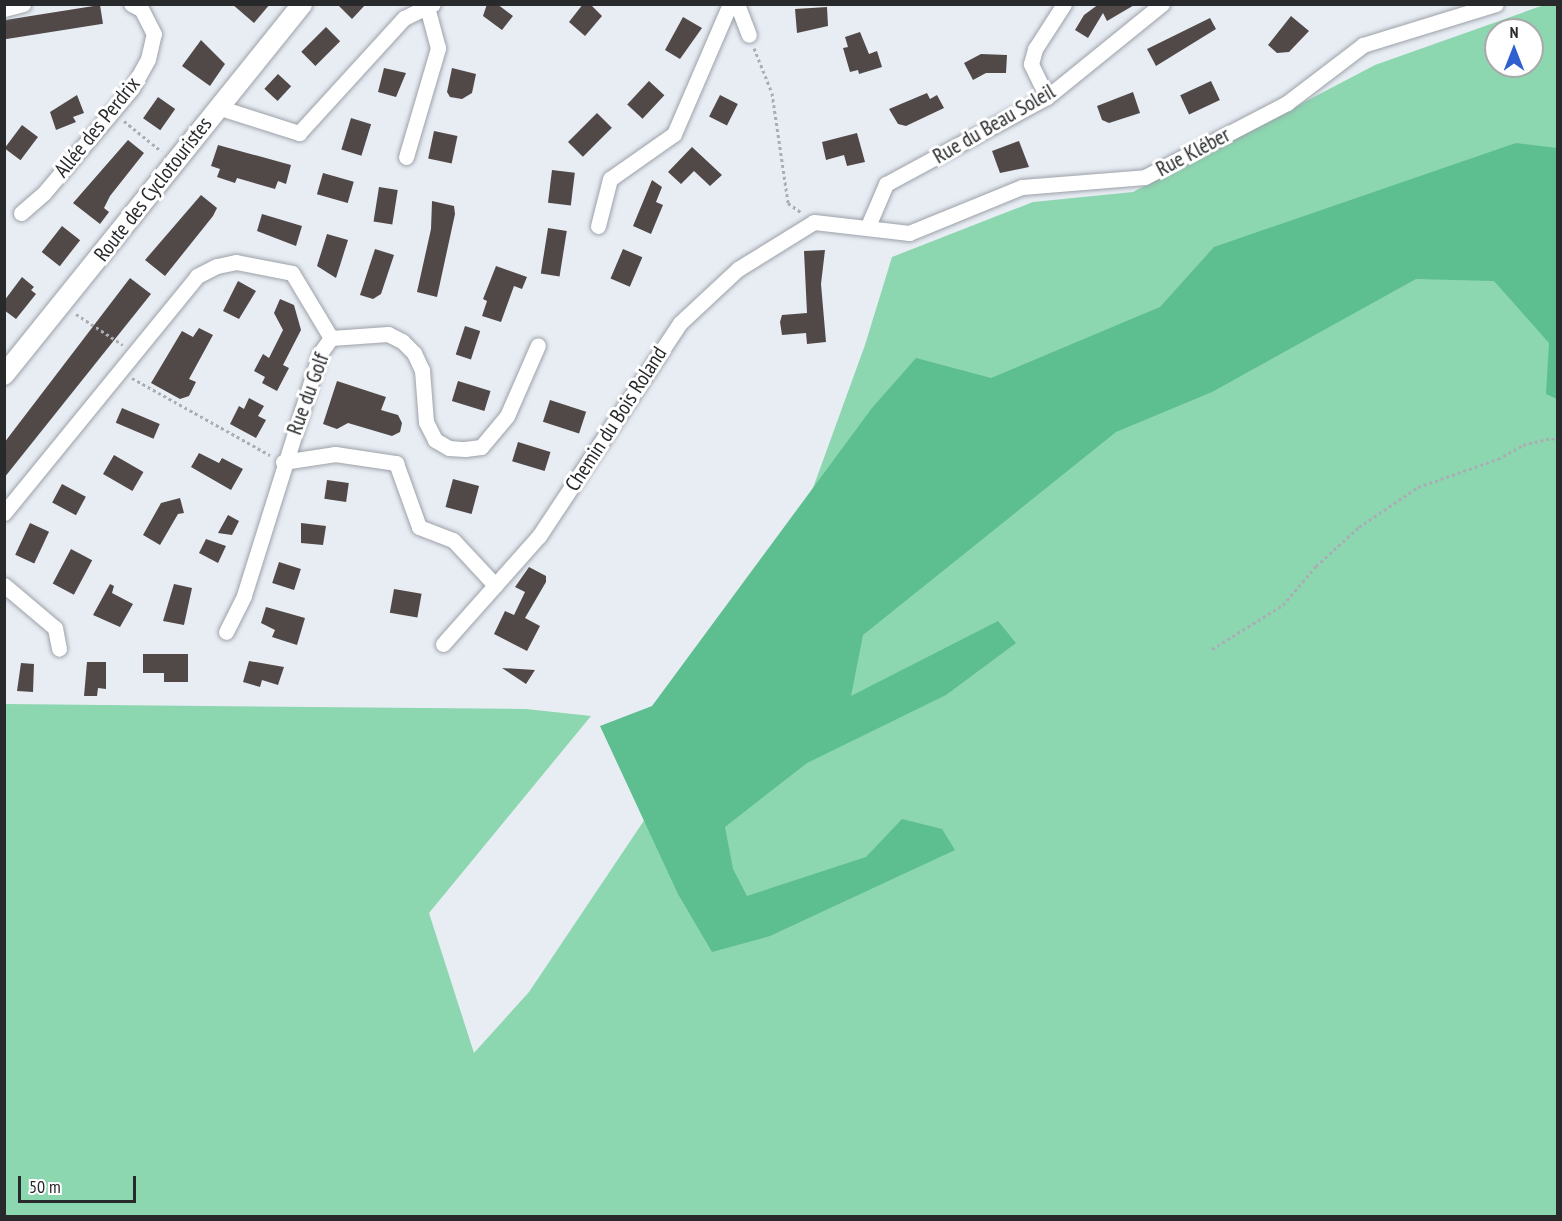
<!DOCTYPE html>
<html>
<head>
<meta charset="utf-8">
<style>
  body { margin:0 }
  #map { position:relative; width:1562px; height:1221px; overflow:hidden; background:#e8edf4; font-family:"PT Sans Narrow",sans-serif }
  div>[style] { position:absolute }
  [style*='--x'] { left:calc(var(--x)*1px); top:calc(var(--y)*1px); width:calc(var(--w)*1px); rotate:calc(var(--a)*1deg) }
  .green>* { inset:0; background:#8cd6b0 }
  .forest>* { inset:0; background:#5dbe8f }
  .building>* { inset:0; background:#514948; transform-origin:0 0 }
  .path>* { height:3px; margin-top:-1.5px; transform-origin:0; background:repeating-linear-gradient(90deg,#aaaeb4 0 3px,transparent 0 6px) }
  .roads { filter:drop-shadow(0 0 2px #9ca1a8) drop-shadow(0 0 2px #9ca1a8) }
  .minor>* { height:15px; margin:-7.5px; padding:0 7.5px; transform-origin:7.5px; border-radius:7.5px; background:#fff }
  .tertiary>* { height:20px; margin:-10px; padding:0 10px; transform-origin:10px; border-radius:10px; background:#fff }
  span { translate:-50% -50%; white-space:nowrap; text-align:center; line-height:1.15; -webkit-text-stroke:6px #fff; paint-order:stroke }
  .street-label { font-size:21px; color:#27292b }
  .frame { position:absolute; inset:0; border:6px solid #27292b; pointer-events:none }
  .north { position:absolute; left:1484px; top:18px; width:60px; height:60px; box-sizing:border-box; background:#fff; border:2px solid #a9a9aa; border-radius:50%; rotate:0deg; font-size:16px; font-weight:700; line-height:24px; text-align:center; color:#27292b }
  .north::after { content:''; display:block; margin:auto; width:21px; height:27px; background:#2f60cf; clip-path:polygon(50% 0,100% 100%,50% 72%,0 100%) }
  .scale { position:absolute; left:18px; top:1176px; width:118px; height:27px; box-sizing:border-box; border:3px solid #27292b; border-top:0; padding-left:8px; font-size:18px; line-height:21px; white-space:nowrap; color:#27292b; -webkit-text-stroke:4px #fff; paint-order:stroke }
</style>
</head>
<body>
<div id="map">
  <div class="green">
    <div style="clip-path:polygon(evenodd,1544px 5px,1557px 5px,1557px 1216px,5px 1216px,5px 704px,526px 709px,591px 716px,429px 913px,474px 1053px,529px 992px,749px 664px,865px 345px,892px 257px,1033px 202px,1133px 192px,1375px 65px,1544px 5px,1496px 30px,1532px 30px,1532px 66px,1496px 66px,1496px 30px)"></div>
  </div>
  <div class="forest">
    <div style="clip-path:polygon(1516px 143px,1557px 148px,1557px 399px,1546px 394px,1549px 343px,1494px 281px,1416px 279px,1212px 392px,1116px 432px,863px 635px,851px 696px,998px 621px,1016px 643px,946px 695px,807px 763px,725px 827px,733px 869px,747px 896px,866px 857px,902px 819px,942px 829px,955px 850px,770px 936px,712px 952px,678px 894px,600px 726px,652px 706px,872px 408px,916px 358px,991px 378px,1160px 307px,1214px 247px)"></div>
  </div>
  <div class="building">
    <div style="clip-path:polygon(232px 4px,270px 4px,254px 23px)"></div>
    <div style="clip-path:polygon(337px 4px,366px 4px,352px 19px)"></div>
    <div style="clip-path:polygon(487px 4px,497px 4px,513px 16px,502px 30px,483px 16px)"></div>
    <div style="clip-path:polygon(583px 4px,590px 4px,602px 16px,585px 36px,569px 22px)"></div>
    <div style="clip-path:polygon(1099px 4px,1136px 4px,1107px 21px,1103px 13px,1088px 38px,1075px 30px,1084px 15px)"></div>
    <div style="left:100px;top:5px;width:19px;height:99px;rotate:81deg"></div>
    <div style="clip-path:polygon(827px 7px,828px 26px,797px 33px,795px 9px)"></div>
    <div style="clip-path:polygon(1291px 16px,1309px 31px,1289px 52px,1277px 53px,1268px 45px)"></div>
    <div style="clip-path:polygon(683px 17px,702px 28px,680px 59px,665px 50px)"></div>
    <div style="clip-path:polygon(1210px 18px,1216px 29px,1156px 66px,1147px 49px)"></div>
    <div style="left:326px;top:27px;width:20px;height:35px;rotate:45deg"></div>
    <div style="clip-path:polygon(860px 32px,869px 54px,877px 51px,882px 67px,859px 74px,858px 70px,850px 72px,843px 48px,848px 47px,845px 37px)"></div>
    <div style="clip-path:polygon(201px 40px,225px 64px,210px 86px,182px 66px)"></div>
    <div style="clip-path:polygon(981px 54px,1007px 55px,1006px 73px,986px 73px,973px 80px,964px 63px)"></div>
    <div style="clip-path:polygon(384px 68px,406px 73px,396px 97px,378px 92px)"></div>
    <div style="clip-path:polygon(452px 68px,476px 74px,472px 93px,462px 99px,450px 97px,447px 92px)"></div>
    <div style="left:278px;top:74px;width:18px;height:20px;rotate:43deg"></div>
    <div style="left:649px;top:81px;width:21px;height:32px;rotate:43deg"></div>
    <div style="left:1211px;top:81px;width:21px;height:34px;rotate:65deg"></div>
    <div style="clip-path:polygon(1133px 92px,1140px 113px,1109px 123px,1102px 120px,1097px 106px)"></div>
    <div style="clip-path:polygon(927px 93px,930px 99px,937px 95px,944px 108px,906px 126px,898px 124px,889px 109px)"></div>
    <div style="clip-path:polygon(77px 95px,84px 113px,73px 117px,76px 122px,56px 130px,50px 112px)"></div>
    <div style="left:720px;top:95px;width:20px;height:24px;rotate:27deg"></div>
    <div style="left:158px;top:97px;width:21px;height:26px;rotate:35deg"></div>
    <div style="left:597px;top:113px;width:21px;height:41px;rotate:45deg"></div>
    <div style="left:351px;top:118px;width:21px;height:33px;rotate:17deg"></div>
    <div style="left:22px;top:125px;width:20px;height:29px;rotate:37deg"></div>
    <div style="left:434px;top:131px;width:24px;height:28px;rotate:12deg"></div>
    <div style="clip-path:polygon(857px 133px,865px 162px,847px 166px,844px 155px,826px 160px,822px 142px)"></div>
    <div style="clip-path:polygon(128px 140px,144px 153px,110px 196px,104px 208px,109px 212px,100px 224px,73px 203px)"></div>
    <div style="clip-path:polygon(1019px 141px,1029px 167px,1000px 173px,992px 151px)"></div>
    <div style="clip-path:polygon(218px 145px,291px 165px,286px 184px,278px 181px,275px 189px,237px 178px,235px 183px,217px 177px,220px 169px,211px 166px)"></div>
    <div style="clip-path:polygon(692px 147px,722px 175px,710px 186px,694px 171px,681px 184px,668px 172px)"></div>
    <div style="left:552px;top:170px;width:23px;height:33px;rotate:7deg"></div>
    <div style="left:323px;top:173px;width:32px;height:22px;rotate:16deg"></div>
    <div style="clip-path:polygon(652px 180px,662px 187px,656px 202px,663px 205px,651px 234px,633px 226px)"></div>
    <div style="left:379px;top:187px;width:19px;height:35px;rotate:9deg"></div>
    <div style="clip-path:polygon(201px 195px,217px 208px,213px 216px,165px 276px,145px 260px)"></div>
    <div style="clip-path:polygon(432px 201px,454px 206px,455px 214px,437px 297px,417px 292px,431px 229px)"></div>
    <div style="clip-path:polygon(262px 214px,302px 226px,296px 246px,257px 231px)"></div>
    <div style="left:62px;top:226px;width:23px;height:33px;rotate:38deg"></div>
    <div style="left:548px;top:228px;width:19px;height:46px;rotate:9deg"></div>
    <div style="clip-path:polygon(327px 234px,348px 240px,336px 278px,317px 266px)"></div>
    <div style="clip-path:polygon(375px 249px,394px 255px,381px 294px,373px 299px,360px 295px)"></div>
    <div style="left:623px;top:249px;width:21px;height:32px;rotate:23deg"></div>
    <div style="clip-path:polygon(825px 250px,821px 284px,826px 342px,807px 344px,806px 333px,782px 335px,780px 322px,782px 315px,807px 313px,804px 251px)"></div>
    <div style="clip-path:polygon(496px 266px,527px 277px,522px 289px,514px 286px,501px 322px,482px 316px,487px 301px,483px 299px)"></div>
    <div style="clip-path:polygon(22px 277px,34px 287px,31px 290px,36px 294px,16px 319px,4px 310px,4px 301px)"></div>
    <div style="clip-path:polygon(130px 278px,151px 294px,4px 478px,4px 443px)"></div>
    <div style="clip-path:polygon(238px 281px,256px 291px,239px 319px,223px 311px)"></div>
    <div style="clip-path:polygon(280px 299px,294px 305px,301px 330px,283px 365px,289px 368px,277px 391px,262px 383px,265px 377px,254px 371px,263px 354px,269px 358px,283px 330px,274px 313px)"></div>
    <div style="left:465px;top:326px;width:16px;height:30px;rotate:18deg"></div>
    <div style="clip-path:polygon(199px 328px,213px 335px,189px 379px,196px 382px,189px 396px,180px 399px,151px 383px,182px 331px,193px 337px)"></div>
    <div style="clip-path:polygon(337px 381px,386px 397px,381px 410px,398px 415px,402px 423px,400px 432px,392px 436px,348px 423px,337px 429px,323px 424px)"></div>
    <div style="left:458px;top:381px;width:34px;height:21px;rotate:17deg"></div>
    <div style="clip-path:polygon(249px 398px,264px 406px,258px 416px,266px 420px,256px 438px,230px 424px,239px 406px,244px 409px)"></div>
    <div style="left:550px;top:400px;width:38px;height:23px;rotate:18deg"></div>
    <div style="left:122px;top:408px;width:41px;height:16px;rotate:23deg"></div>
    <div style="left:518px;top:442px;width:34px;height:20px;rotate:17deg"></div>
    <div style="clip-path:polygon(199px 453px,219px 463px,222px 458px,243px 469px,231px 490px,191px 467px)"></div>
    <div style="left:114px;top:455px;width:34px;height:22px;rotate:30deg"></div>
    <div style="left:453px;top:479px;width:27px;height:29px;rotate:15deg"></div>
    <div style="left:327px;top:480px;width:22px;height:19px;rotate:8deg"></div>
    <div style="left:62px;top:484px;width:27px;height:21px;rotate:28deg"></div>
    <div style="clip-path:polygon(180px 498px,184px 513px,178px 514px,160px 545px,143px 535px,161px 503px)"></div>
    <div style="clip-path:polygon(228px 515px,239px 521px,232px 535px,218px 533px)"></div>
    <div style="left:30px;top:523px;width:21px;height:35px;rotate:25deg"></div>
    <div style="clip-path:polygon(301px 523px,326px 526px,323px 545px,301px 543px)"></div>
    <div style="clip-path:polygon(206px 539px,226px 546px,218px 563px,199px 553px)"></div>
    <div style="left:71px;top:549px;width:24px;height:39px;rotate:28deg"></div>
    <div style="left:279px;top:562px;width:23px;height:22px;rotate:18deg"></div>
    <div style="clip-path:polygon(529px 567px,546px 576px,546px 582px,525px 618px,540px 626px,527px 651px,494px 634px,505px 611px,514px 615px,525px 592px,515px 587px)"></div>
    <div style="clip-path:polygon(110px 584px,114px 586px,112px 593px,133px 604px,120px 627px,93px 615px)"></div>
    <div style="clip-path:polygon(174px 584px,192px 588px,184px 625px,163px 621px)"></div>
    <div style="left:394px;top:589px;width:28px;height:24px;rotate:10deg"></div>
    <div style="clip-path:polygon(266px 607px,305px 618px,297px 645px,272px 637px,275px 630px,261px 623px)"></div>
    <div style="clip-path:polygon(143px 654px,188px 654px,188px 682px,164px 682px,164px 673px,143px 673px)"></div>
    <div style="clip-path:polygon(249px 661px,284px 667px,278px 685px,262px 680px,260px 687px,243px 682px)"></div>
    <div style="clip-path:polygon(87px 662px,106px 662px,106px 689px,98px 688px,97px 696px,84px 696px)"></div>
    <div style="clip-path:polygon(21px 663px,34px 664px,33px 692px,17px 691px)"></div>
    <div style="clip-path:polygon(502px 668px,535px 670px,526px 684px)"></div>
  </div>
  <div class="path">
    <div style="--x:754;--y:48;--w:48;--a:68.2"></div>
    <div style="--x:772;--y:93;--w:111;--a:81.7"></div>
    <div style="--x:788;--y:203;--w:16;--a:35"></div>
    <div style="--x:124;--y:121;--w:48;--a:39"></div>
    <div style="--x:76;--y:314;--w:56;--a:33.4"></div>
    <div style="--x:132;--y:378;--w:158;--a:29.2"></div>
    <div style="--x:1212;--y:649;--w:84;--a:-31.8"></div>
    <div style="--x:1283;--y:605;--w:51;--a:-49.8"></div>
    <div style="--x:1316;--y:566;--w:58;--a:-42.2"></div>
    <div style="--x:1359;--y:527;--w:71;--a:-34.1"></div>
    <div style="--x:1418;--y:487;--w:85;--a:-19.3"></div>
    <div style="--x:1498;--y:459;--w:29;--a:-29"></div>
    <div style="--x:1523;--y:445;--w:30;--a:-14"></div>
    <div style="--x:1552;--y:438;--w:7;--a:27"></div>
  </div>
  <div class="roads">
    <div class="minor">
      <div style="--x:737;--y:4;--w:33;--a:69"></div>
      <div style="--x:4;--y:9;--w:20;--a:-15"></div>
      <div style="--x:1047;--y:97;--w:37;--a:-116"></div>
      <div style="--x:1031;--y:64;--w:16;--a:-75"></div>
      <div style="--x:1035;--y:49;--w:54;--a:-57.2"></div>
      <div style="--x:221;--y:103;--w:9;--a:49"></div>
      <div style="--x:227;--y:110;--w:76;--a:17.7"></div>
      <div style="--x:299;--y:133;--w:156;--a:-47.6"></div>
      <div style="--x:404;--y:18;--w:32;--a:-26"></div>
      <div style="--x:406;--y:157;--w:114;--a:-73.6"></div>
      <div style="--x:438;--y:48;--w:39;--a:-105"></div>
      <div style="--x:21;--y:213;--w:30;--a:-41"></div>
      <div style="--x:44;--y:193;--w:137;--a:-50"></div>
      <div style="--x:132;--y:88;--w:33;--a:-61"></div>
      <div style="--x:148;--y:59;--w:26;--a:-77"></div>
      <div style="--x:154;--y:34;--w:28;--a:-117"></div>
      <div style="--x:141;--y:9;--w:11;--a:-153"></div>
      <div style="--x:598;--y:226;--w:49;--a:-75.7"></div>
      <div style="--x:610;--y:179;--w:78;--a:-35.1"></div>
      <div style="--x:674;--y:134;--w:142;--a:-66.7"></div>
      <div style="--x:868;--y:226;--w:46;--a:-66.8"></div>
      <div style="--x:886;--y:184;--w:183;--a:-28.4"></div>
      <div style="--x:1047;--y:97;--w:148;--a:-39"></div>
      <div style="--x:331;--y:338;--w:57;--a:-4"></div>
      <div style="--x:388;--y:334;--w:16;--a:27"></div>
      <div style="--x:402;--y:341;--w:17;--a:45"></div>
      <div style="--x:414;--y:353;--w:19;--a:65"></div>
      <div style="--x:422;--y:370;--w:52;--a:85.6"></div>
      <div style="--x:426;--y:422;--w:20;--a:63"></div>
      <div style="--x:435;--y:440;--w:16;--a:30"></div>
      <div style="--x:449;--y:448;--w:16;--a:4"></div>
      <div style="--x:465;--y:449;--w:16;--a:-7"></div>
      <div style="--x:481;--y:447;--w:40;--a:-50"></div>
      <div style="--x:507;--y:416;--w:77;--a:-66.4"></div>
      <div style="--x:283;--y:462;--w:53;--a:-8.7"></div>
      <div style="--x:335;--y:454;--w:62;--a:8.4"></div>
      <div style="--x:396;--y:463;--w:68;--a:70.2"></div>
      <div style="--x:419;--y:527;--w:36;--a:21"></div>
      <div style="--x:453;--y:540;--w:62;--a:47"></div>
      <div style="--x:4;--y:513;--w:306;--a:-50.8"></div>
      <div style="--x:197;--y:276;--w:22;--a:-27"></div>
      <div style="--x:217;--y:266;--w:19;--a:-12"></div>
      <div style="--x:236;--y:262;--w:57;--a:11.1"></div>
      <div style="--x:292;--y:273;--w:76;--a:59"></div>
      <div style="--x:331;--y:338;--w:19;--a:126"></div>
      <div style="--x:320;--y:353;--w:255;--a:107.4"></div>
      <div style="--x:244;--y:596;--w:40;--a:116.6"></div>
      <div style="--x:4;--y:585;--w:67;--a:40.1"></div>
      <div style="--x:55;--y:628;--w:21;--a:79"></div>
      <div style="--x:443;--y:644;--w:144;--a:-48.4"></div>
      <div style="--x:539;--y:536;--w:255;--a:-56.5"></div>
      <div style="--x:680;--y:323;--w:79;--a:-43"></div>
      <div style="--x:738;--y:269;--w:89;--a:-31.7"></div>
      <div style="--x:814;--y:222;--w:96;--a:6.6"></div>
      <div style="--x:909;--y:233;--w:122;--a:-22.2"></div>
      <div style="--x:1022;--y:187;--w:123;--a:-4.6"></div>
      <div style="--x:1145;--y:177;--w:160;--a:-27.5"></div>
      <div style="--x:1287;--y:103;--w:96;--a:-37.3"></div>
      <div style="--x:1363;--y:45;--w:139;--a:-17.1"></div>
    </div>
    <div class="tertiary">
      <div style="--x:4;--y:375;--w:476;--a:-51.2"></div>
    </div>
  </div>
  <div class="street-label">
    <span style="left:994px;top:124px;rotate:-30deg">Rue du Beau Soleil</span>
    <span style="left:97px;top:127px;rotate:-51deg">Allée des Perdrix</span>
    <span style="left:1193px;top:152px;rotate:-28deg">Rue Kléber</span>
    <span style="left:153px;top:189px;rotate:-52deg">Route des Cyclotouristes</span>
    <span style="left:308px;top:394px;rotate:-70deg">Rue du Golf</span>
    <span style="left:616px;top:419px;rotate:-57deg">Chemin du Bois Roland</span>
  </div>
  <div class="frame"></div>
  <div class="north">N</div>
  <div class="scale">50 m</div>
</div>
</body>
</html>
